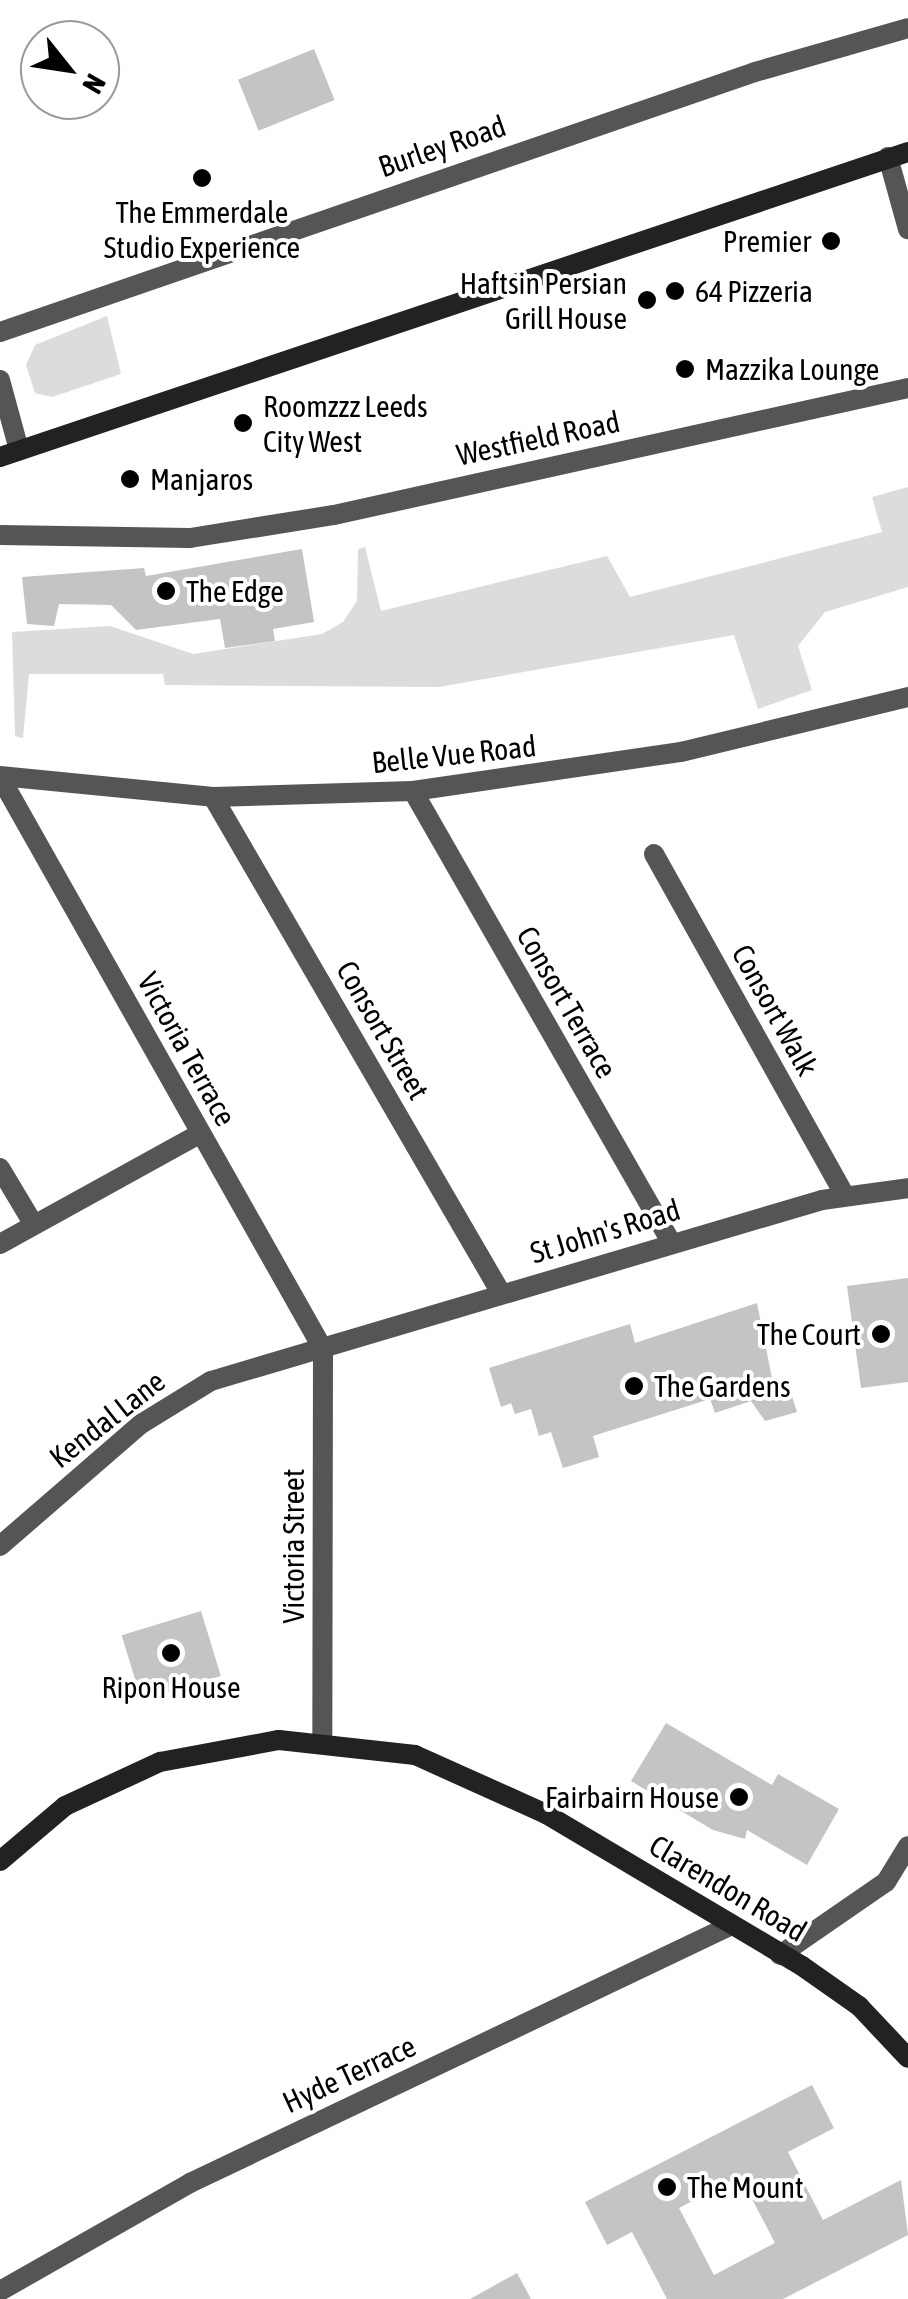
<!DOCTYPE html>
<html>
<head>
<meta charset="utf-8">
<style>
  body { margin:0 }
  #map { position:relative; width:908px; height:2299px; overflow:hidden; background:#fff; font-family:"Asap Condensed",sans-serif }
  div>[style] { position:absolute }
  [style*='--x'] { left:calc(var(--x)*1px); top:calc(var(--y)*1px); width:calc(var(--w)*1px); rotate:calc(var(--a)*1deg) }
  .green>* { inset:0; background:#dcdcdc }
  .building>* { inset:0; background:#c4c4c4; transform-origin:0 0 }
  .street>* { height:20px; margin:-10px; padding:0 10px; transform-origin:10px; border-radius:10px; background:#555 }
  .secondary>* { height:20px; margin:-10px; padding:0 10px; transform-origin:10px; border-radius:10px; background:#222 }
  .dots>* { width:28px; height:28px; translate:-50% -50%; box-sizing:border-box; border:5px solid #fff; border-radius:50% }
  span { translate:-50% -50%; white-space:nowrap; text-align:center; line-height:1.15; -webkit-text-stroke:8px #fff; paint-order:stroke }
  .street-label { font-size:30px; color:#000 }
  .poi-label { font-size:30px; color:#000 }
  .right { translate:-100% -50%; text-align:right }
  .left { translate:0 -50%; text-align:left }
  .north { position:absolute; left:20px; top:20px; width:100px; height:100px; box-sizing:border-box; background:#fff; border:2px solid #999; border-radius:50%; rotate:120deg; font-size:28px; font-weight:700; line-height:40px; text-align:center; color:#000 }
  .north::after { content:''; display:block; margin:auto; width:35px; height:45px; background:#000; clip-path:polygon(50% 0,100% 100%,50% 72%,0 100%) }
</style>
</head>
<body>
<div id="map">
  <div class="green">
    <div style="clip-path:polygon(107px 316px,121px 374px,52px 397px,35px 393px,26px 365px,35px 345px)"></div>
    <div style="clip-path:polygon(908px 487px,908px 587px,825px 612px,798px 646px,812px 690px,758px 709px,734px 635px,439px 687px,165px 685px,163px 674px,29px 674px,23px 738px,15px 736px,12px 632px,110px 626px,193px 654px,322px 634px,343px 622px,357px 601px,358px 549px,365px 547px,381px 611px,607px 556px,630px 597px,882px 532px,872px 497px)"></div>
  </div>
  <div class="building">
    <div style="left:314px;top:49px;width:55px;height:82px;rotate:68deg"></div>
    <div style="clip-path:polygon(302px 549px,314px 622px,273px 629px,275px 641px,225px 648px,220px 619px,136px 630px,111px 605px,59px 604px,54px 626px,27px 624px,22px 577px,144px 568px,146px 576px)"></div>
    <div style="clip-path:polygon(908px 1278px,908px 1382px,861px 1388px,847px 1286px)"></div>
    <div style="clip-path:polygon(757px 1303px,774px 1388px,788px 1384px,797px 1412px,765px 1421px,751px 1401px,715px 1413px,710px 1399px,593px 1436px,599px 1457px,563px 1468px,551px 1432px,539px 1436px,531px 1409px,515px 1414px,511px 1403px,501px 1407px,489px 1368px,630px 1324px,635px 1343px)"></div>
    <div style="left:201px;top:1611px;width:68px;height:83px;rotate:73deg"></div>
    <div style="clip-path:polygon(666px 1723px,772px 1785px,778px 1774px,839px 1809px,807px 1865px,747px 1830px,745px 1839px,713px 1830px,631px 1781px)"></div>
    <div style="clip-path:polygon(evenodd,812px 2085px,834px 2128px,788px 2152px,823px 2220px,901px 2180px,908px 2235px,783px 2299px,667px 2299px,632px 2232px,607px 2245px,585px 2202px,812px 2085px,740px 2176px,775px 2243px,714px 2275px,679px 2208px,740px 2176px)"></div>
    <div style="clip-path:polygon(517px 2273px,531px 2299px,470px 2299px)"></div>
  </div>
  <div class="street">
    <div style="--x:888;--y:157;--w:75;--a:74.5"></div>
    <div style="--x:0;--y:332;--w:799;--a:-19"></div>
    <div style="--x:755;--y:72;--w:159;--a:-16"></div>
    <div style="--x:0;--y:380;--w:73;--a:74.8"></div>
    <div style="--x:0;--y:535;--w:190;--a:0.9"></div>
    <div style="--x:190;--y:538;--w:146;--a:-9.1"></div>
    <div style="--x:334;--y:515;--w:588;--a:-12.48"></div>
    <div style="--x:0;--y:776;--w:214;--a:5.6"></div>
    <div style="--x:213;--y:797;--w:200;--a:-1.7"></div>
    <div style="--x:413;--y:791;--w:271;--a:-8.3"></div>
    <div style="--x:681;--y:752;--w:234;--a:-13.6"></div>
    <div style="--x:0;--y:777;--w:657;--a:60.55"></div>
    <div style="--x:323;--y:1349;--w:394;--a:90.1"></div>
    <div style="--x:413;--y:791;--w:520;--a:60.23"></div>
    <div style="--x:213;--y:797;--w:574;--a:59.86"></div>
    <div style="--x:654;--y:854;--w:389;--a:60.8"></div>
    <div style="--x:0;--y:1168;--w:66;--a:59.2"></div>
    <div style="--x:0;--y:1244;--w:227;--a:-28.9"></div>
    <div style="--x:0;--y:1546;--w:186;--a:-40.9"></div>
    <div style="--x:141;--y:1424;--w:82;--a:-31.6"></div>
    <div style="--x:211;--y:1381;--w:637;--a:-16.5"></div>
    <div style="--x:822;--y:1200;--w:87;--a:-7.9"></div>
    <div style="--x:780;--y:1955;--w:129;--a:-34.6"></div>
    <div style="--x:886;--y:1882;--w:42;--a:-58.6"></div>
    <div style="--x:0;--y:2291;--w:219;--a:-29.6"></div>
    <div style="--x:190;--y:2183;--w:600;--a:-25.46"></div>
  </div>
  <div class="secondary">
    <div style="--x:0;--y:457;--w:958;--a:-18.57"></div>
    <div style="--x:0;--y:1861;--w:85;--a:-40.2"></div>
    <div style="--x:65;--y:1806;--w:105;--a:-24.9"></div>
    <div style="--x:160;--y:1762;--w:121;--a:-10.5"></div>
    <div style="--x:279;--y:1740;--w:137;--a:6.3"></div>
    <div style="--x:415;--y:1755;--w:144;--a:24.2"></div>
    <div style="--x:546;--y:1814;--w:298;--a:30.7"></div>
    <div style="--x:802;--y:1966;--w:70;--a:35.1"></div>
    <div style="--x:859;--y:2006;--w:71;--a:46.7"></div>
  </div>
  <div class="dots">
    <div style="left:202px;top:178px;background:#000"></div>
    <div style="left:831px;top:241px;background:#000"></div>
    <div style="left:675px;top:291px;background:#000"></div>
    <div style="left:647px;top:300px;background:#000"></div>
    <div style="left:685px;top:369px;background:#000"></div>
    <div style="left:243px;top:423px;background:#000"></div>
    <div style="left:130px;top:479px;background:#000"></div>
    <div style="left:166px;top:591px;background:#000"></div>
    <div style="left:881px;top:1334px;background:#000"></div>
    <div style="left:634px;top:1386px;background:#000"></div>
    <div style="left:171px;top:1653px;background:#000"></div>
    <div style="left:739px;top:1797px;background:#000"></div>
    <div style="left:667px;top:2187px;background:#000"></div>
  </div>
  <div class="street-label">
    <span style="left:442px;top:146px;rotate:-19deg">Burley Road</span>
    <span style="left:538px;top:438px;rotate:-12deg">Westfield Road</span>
    <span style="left:454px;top:754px;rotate:-6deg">Belle Vue Road</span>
    <span style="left:567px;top:1002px;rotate:60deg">Consort Terrace</span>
    <span style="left:775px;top:1010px;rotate:61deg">Consort Walk</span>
    <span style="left:383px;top:1030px;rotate:60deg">Consort Street</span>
    <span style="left:187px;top:1049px;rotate:61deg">Victoria Terrace</span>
    <span style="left:605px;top:1231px;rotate:-17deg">St John's Road</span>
    <span style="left:107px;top:1419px;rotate:-38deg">Kendal Lane</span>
    <span style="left:293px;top:1546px;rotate:-90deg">Victoria Street</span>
    <span style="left:728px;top:1888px;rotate:31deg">Clarendon Road</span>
    <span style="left:349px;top:2074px;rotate:-25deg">Hyde Terrace</span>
  </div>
  <div class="poi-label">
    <span style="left:202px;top:229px">The Emmerdale<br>Studio Experience</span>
    <span class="right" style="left:811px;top:241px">Premier</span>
    <span class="right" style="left:627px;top:300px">Haftsin Persian<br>Grill House</span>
    <span class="left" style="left:695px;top:291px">64 Pizzeria</span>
    <span class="left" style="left:705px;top:369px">Mazzika Lounge</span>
    <span class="left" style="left:263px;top:423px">Roomzzz Leeds<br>City West</span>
    <span class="left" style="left:150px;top:479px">Manjaros</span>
    <span class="left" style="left:186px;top:591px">The Edge</span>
    <span class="right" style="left:861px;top:1334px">The Court</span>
    <span class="left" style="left:654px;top:1386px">The Gardens</span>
    <span style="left:171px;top:1687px">Ripon House</span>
    <span class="right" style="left:719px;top:1797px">Fairbairn House</span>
    <span class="left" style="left:687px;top:2187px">The Mount</span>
  </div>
  <div class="north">N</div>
</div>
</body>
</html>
